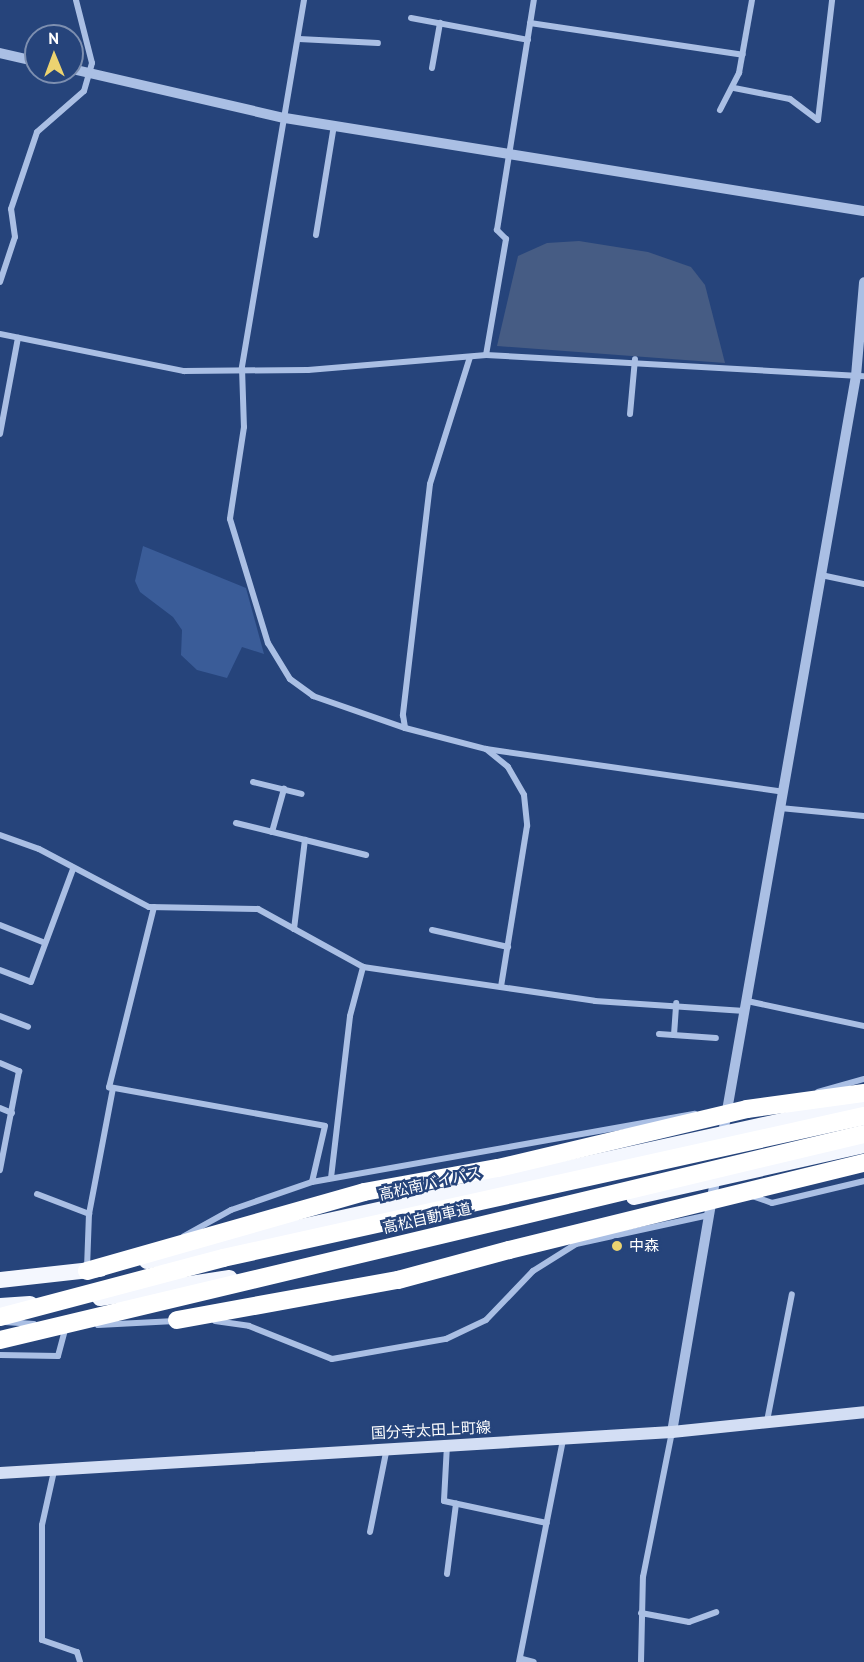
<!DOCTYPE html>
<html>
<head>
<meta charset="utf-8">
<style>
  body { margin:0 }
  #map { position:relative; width:864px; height:1662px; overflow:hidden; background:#26447b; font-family:"PT Sans","Noto Sans JP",sans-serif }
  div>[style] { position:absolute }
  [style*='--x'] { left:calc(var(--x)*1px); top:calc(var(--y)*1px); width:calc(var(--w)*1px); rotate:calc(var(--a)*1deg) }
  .green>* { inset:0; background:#3a5c98 }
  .water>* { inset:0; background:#465c84 }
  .minor>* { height:6px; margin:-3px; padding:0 3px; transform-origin:3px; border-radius:3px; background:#aabfe4 }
  .tertiary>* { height:10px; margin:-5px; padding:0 5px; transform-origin:5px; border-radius:5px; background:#aabfe4 }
  .secondary>* { height:12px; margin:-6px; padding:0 6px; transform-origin:6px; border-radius:6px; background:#d3def4 }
  .trunk>* { height:16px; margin:-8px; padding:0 8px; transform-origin:8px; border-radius:8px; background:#f4f7fe }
  .motorway>* { height:18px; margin:-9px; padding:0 9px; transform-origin:9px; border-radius:9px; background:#fff }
  .motorway-bridge>* { height:18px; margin:-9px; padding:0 9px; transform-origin:9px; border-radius:9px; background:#fff }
  .dots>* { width:16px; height:16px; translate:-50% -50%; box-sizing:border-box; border:3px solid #26447b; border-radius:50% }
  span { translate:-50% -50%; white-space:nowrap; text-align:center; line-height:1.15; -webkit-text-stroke:5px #26447b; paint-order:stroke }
  .street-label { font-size:15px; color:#fff }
  .poi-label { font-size:15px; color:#fff }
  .left { translate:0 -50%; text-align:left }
  .north { position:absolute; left:24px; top:24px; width:60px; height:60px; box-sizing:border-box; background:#26447b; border:2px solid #7d8fb0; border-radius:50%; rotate:359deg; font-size:16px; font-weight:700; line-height:24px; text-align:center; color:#fff }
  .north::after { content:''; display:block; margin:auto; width:21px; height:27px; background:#ecd370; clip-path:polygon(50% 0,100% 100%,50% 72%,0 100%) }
</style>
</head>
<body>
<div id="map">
  <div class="green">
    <div style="clip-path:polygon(143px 546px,246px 588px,264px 654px,242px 647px,227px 678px,197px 670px,181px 655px,182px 630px,173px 617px,140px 592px,135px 581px)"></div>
  </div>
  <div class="water">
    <div style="clip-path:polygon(579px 241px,648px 252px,691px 267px,705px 285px,725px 363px,497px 346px,518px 256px,547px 243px)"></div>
  </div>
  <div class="minor">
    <div style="--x:304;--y:0;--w:373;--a:99.6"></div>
    <div style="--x:242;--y:368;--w:59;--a:88.1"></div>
    <div style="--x:244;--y:427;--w:93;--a:98.7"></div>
    <div style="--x:230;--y:519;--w:130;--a:73"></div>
    <div style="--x:268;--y:643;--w:42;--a:58.6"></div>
    <div style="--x:290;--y:679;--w:29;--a:36"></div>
    <div style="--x:313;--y:696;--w:97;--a:19.2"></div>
    <div style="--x:411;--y:18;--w:119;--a:10.6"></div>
    <div style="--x:530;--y:23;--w:215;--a:8.5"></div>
    <div style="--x:299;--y:39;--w:79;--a:2.9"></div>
    <div style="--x:432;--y:68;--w:46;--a:-79.9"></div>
    <div style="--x:734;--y:88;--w:57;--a:11.1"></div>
    <div style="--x:790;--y:99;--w:35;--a:37"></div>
    <div style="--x:818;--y:120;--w:121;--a:-83.3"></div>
    <div style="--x:720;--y:110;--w:42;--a:-62.8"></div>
    <div style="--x:739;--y:73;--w:74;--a:-79.9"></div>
    <div style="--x:316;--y:235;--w:111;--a:-80.7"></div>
    <div style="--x:0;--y:282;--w:47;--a:-71.6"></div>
    <div style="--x:15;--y:237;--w:28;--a:-98"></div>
    <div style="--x:11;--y:209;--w:81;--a:-71.3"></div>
    <div style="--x:37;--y:132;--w:62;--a:-41.1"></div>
    <div style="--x:84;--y:91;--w:29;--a:-74"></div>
    <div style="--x:92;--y:63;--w:65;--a:-104.3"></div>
    <div style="--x:0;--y:334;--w:188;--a:11.4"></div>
    <div style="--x:184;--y:371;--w:124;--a:-0.5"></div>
    <div style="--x:308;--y:370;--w:179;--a:-4.8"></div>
    <div style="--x:486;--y:355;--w:379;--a:3.2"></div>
    <div style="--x:486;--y:355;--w:118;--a:-80.2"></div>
    <div style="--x:506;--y:239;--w:13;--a:-135"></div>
    <div style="--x:497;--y:230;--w:233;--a:-80.9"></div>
    <div style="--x:470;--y:357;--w:133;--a:107.5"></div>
    <div style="--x:430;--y:484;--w:233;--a:96.7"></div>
    <div style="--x:403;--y:715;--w:13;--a:81"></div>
    <div style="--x:405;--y:728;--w:84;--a:14.5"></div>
    <div style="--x:486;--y:749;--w:28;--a:39"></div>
    <div style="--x:508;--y:767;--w:32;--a:60"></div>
    <div style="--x:524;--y:795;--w:31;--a:84"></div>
    <div style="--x:527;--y:826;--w:163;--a:99.2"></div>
    <div style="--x:630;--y:414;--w:55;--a:-84.8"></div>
    <div style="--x:0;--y:434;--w:98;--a:-79.4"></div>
    <div style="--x:821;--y:575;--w:44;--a:11.8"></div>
    <div style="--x:486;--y:749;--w:300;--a:8.2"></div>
    <div style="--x:253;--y:782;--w:50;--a:13.8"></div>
    <div style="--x:780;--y:808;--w:84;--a:5.4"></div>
    <div style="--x:236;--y:823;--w:134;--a:13.8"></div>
    <div style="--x:272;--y:832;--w:45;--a:-74.4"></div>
    <div style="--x:0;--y:835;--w:41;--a:19.7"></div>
    <div style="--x:39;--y:849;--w:124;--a:27.8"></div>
    <div style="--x:149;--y:907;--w:109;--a:1.1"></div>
    <div style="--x:258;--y:909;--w:120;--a:28.9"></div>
    <div style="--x:363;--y:967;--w:234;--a:8.3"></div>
    <div style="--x:595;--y:1001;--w:150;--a:3.8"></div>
    <div style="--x:154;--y:907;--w:186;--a:104"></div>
    <div style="--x:109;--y:1087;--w:219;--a:10.2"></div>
    <div style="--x:325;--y:1126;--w:57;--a:103.1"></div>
    <div style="--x:0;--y:925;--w:48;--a:21.8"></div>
    <div style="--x:294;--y:929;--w:90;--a:-83"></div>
    <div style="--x:432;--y:930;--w:78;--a:12.6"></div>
    <div style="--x:0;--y:970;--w:33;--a:21"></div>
    <div style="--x:31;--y:982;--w:121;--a:-69.6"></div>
    <div style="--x:747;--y:1001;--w:120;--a:12.1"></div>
    <div style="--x:0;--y:1016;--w:30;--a:21"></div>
    <div style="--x:659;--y:1034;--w:57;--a:4"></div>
    <div style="--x:674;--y:1035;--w:32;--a:-86"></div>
    <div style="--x:0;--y:1063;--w:21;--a:23"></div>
    <div style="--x:19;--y:1071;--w:101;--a:100.9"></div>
    <div style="--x:818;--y:1092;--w:48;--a:-15.8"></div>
    <div style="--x:0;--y:1108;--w:13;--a:23"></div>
    <div style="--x:331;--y:1178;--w:163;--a:-83.3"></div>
    <div style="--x:350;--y:1016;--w:51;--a:-75.1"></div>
    <div style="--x:37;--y:1194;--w:56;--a:21"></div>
    <div style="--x:752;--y:1196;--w:21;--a:19"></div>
    <div style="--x:772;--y:1203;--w:95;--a:-13.4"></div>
    <div style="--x:184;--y:1236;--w:54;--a:-29"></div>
    <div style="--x:231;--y:1210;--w:86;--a:-19.1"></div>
    <div style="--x:312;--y:1182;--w:389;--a:-10.1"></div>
    <div style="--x:87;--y:1268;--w:54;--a:-87.9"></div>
    <div style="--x:89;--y:1214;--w:128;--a:-79.2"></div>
    <div style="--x:215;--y:1321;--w:34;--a:8"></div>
    <div style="--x:249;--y:1326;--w:89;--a:21.7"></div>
    <div style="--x:332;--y:1359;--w:116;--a:-10"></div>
    <div style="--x:446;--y:1339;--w:44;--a:-25.4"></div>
    <div style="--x:486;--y:1320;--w:68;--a:-46.2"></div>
    <div style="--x:533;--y:1271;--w:51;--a:-32.1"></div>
    <div style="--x:576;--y:1244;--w:136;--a:-12.3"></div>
    <div style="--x:5;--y:1322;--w:29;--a:4"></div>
    <div style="--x:98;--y:1325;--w:77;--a:-3"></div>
    <div style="--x:0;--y:1355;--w:58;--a:1"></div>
    <div style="--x:58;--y:1356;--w:30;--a:-75"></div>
    <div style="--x:767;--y:1421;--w:129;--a:-78.9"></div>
    <div style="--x:447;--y:1445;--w:56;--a:93.1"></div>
    <div style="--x:444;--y:1501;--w:105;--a:12.1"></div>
    <div style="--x:54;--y:1471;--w:55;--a:102.5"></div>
    <div style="--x:42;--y:1525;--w:115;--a:90"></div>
    <div style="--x:42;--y:1640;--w:37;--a:19"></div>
    <div style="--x:77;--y:1652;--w:10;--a:73"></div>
    <div style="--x:370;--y:1532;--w:86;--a:-78.6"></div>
    <div style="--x:447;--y:1574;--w:71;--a:-82.7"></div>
    <div style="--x:641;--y:1613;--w:49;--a:10.6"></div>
    <div style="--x:689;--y:1622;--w:29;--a:-20"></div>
    <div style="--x:522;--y:1659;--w:12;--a:14"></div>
    <div style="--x:519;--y:1662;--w:227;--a:-78.8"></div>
    <div style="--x:641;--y:1662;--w:85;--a:-88.7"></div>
    <div style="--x:643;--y:1577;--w:148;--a:-78.7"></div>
  </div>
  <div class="tertiary">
    <div style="--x:0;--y:53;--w:37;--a:13"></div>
    <div style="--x:72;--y:69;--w:219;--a:13"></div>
    <div style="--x:285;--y:118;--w:586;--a:9.13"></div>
    <div style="--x:722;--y:1139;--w:775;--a:-80.04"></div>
    <div style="--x:856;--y:376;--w:94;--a:-85.1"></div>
    <div style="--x:672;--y:1432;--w:261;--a:-80.3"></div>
  </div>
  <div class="secondary">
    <div style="--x:0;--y:1473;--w:673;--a:-3.49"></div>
    <div style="--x:672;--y:1432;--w:193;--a:-5.9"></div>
  </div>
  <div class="trunk">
    <div style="--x:634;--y:1197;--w:236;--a:-12.7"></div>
    <div style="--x:147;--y:1261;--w:734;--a:-12.43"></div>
    <div style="--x:0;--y:1280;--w:101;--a:-6.3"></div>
    <div style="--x:100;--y:1298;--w:131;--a:-8.8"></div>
    <div style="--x:0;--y:1306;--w:30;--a:-4"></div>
  </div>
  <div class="motorway">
    <div style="--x:87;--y:1271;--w:288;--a:-15.9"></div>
    <div style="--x:364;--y:1192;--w:136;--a:-10.2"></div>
    <div style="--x:177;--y:1320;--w:225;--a:-10.3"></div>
    <div style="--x:398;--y:1280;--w:115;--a:-15.1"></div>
  </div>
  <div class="motorway-bridge">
    <div style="--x:498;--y:1168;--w:256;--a:-13.3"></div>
    <div style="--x:747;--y:1109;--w:118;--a:-7.8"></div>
    <div style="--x:509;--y:1250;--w:366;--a:-13.8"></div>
    <div style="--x:0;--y:1317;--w:231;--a:-14.8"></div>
    <div style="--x:223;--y:1258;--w:657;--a:-12.49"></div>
    <div style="--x:0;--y:1340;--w:888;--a:-13.41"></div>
  </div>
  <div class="dots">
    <div style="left:617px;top:1246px;background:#ecd370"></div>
  </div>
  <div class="street-label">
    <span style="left:430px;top:1183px;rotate:-13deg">高松南バイパス</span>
    <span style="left:427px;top:1218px;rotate:-13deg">高松自動車道</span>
    <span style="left:431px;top:1430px;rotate:-3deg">国分寺太田上町線</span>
  </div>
  <div class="poi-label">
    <span class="left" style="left:629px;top:1246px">中森</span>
  </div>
  <div class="north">N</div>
</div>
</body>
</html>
